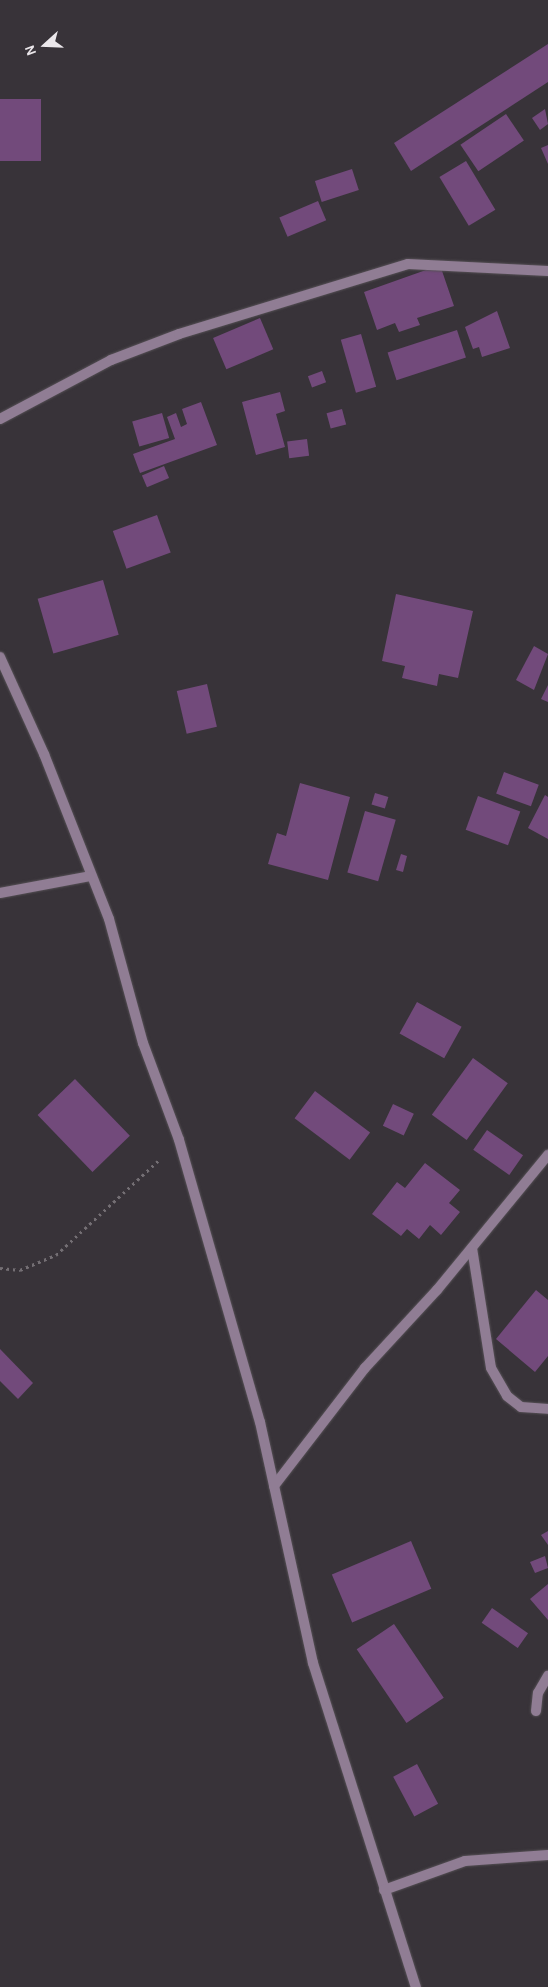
<!DOCTYPE html>
<html>
<head>
<meta charset="utf-8">
<style>
  body { margin:0 }
  #map { position:relative; width:548px; height:1987px; overflow:hidden; background:#383339; font-family:Karla,sans-serif }
  div>[style] { position:absolute }
  [style*='--x'] { left:calc(var(--x)*1px); top:calc(var(--y)*1px); width:calc(var(--w)*1px); rotate:calc(var(--a)*1deg) }
  .building>* { inset:0; background:#724a7b; transform-origin:0 0 }
  .path>* { height:3px; margin-top:-1.5px; transform-origin:0; background:repeating-linear-gradient(90deg,#746f74 0 2.5px,transparent 0 6.5px) }
  .roads { filter:drop-shadow(0 0 1px #555055) drop-shadow(0 0 1px #555055) }
  .street>* { height:10px; margin:-5px; padding:0 5px; transform-origin:5px; border-radius:5px; background:#907d94 }
  span { translate:-50% -50%; white-space:nowrap; text-align:center; line-height:1.15; -webkit-text-stroke:4px #383339; paint-order:stroke }
  .north { position:absolute; left:20px; top:20px; width:50px; height:50px; -webkit-text-stroke:4px #383339; paint-order:stroke; rotate:250deg; font-size:14px; font-weight:700; line-height:20px; text-align:center; color:#ebe7eb }
  .north::after { content:''; display:block; margin:auto; width:18px; height:22px; background:#ebe7eb; clip-path:polygon(50% 0,100% 100%,50% 72%,0 100%) }
</style>
</head>
<body>
<div id="map">
  <div class="building">
    <div style="clip-path:polygon(548px 44px,548px 82px,411px 171px,394px 143px)"></div>
    <div style="left:0;top:99px;width:41px;height:62px"></div>
    <div style="clip-path:polygon(545px 109px,548px 124px,540px 130px,532px 118px)"></div>
    <div style="left:506px;top:114px;width:32px;height:55px;rotate:56deg"></div>
    <div style="clip-path:polygon(548px 145px,548px 164px,541px 148px)"></div>
    <div style="left:466px;top:161px;width:57px;height:31px;rotate:59deg"></div>
    <div style="left:352px;top:169px;width:22px;height:39px;rotate:72deg"></div>
    <div style="left:318px;top:201px;width:21px;height:42px;rotate:67deg"></div>
    <div style="clip-path:polygon(440px 265px,454px 306px,417px 318px,420px 325px,399px 332px,395px 323px,377px 330px,364px 292px)"></div>
    <div style="clip-path:polygon(497px 311px,510px 348px,482px 357px,479px 347px,473px 349px,465px 327px)"></div>
    <div style="left:260px;top:318px;width:34px;height:51px;rotate:67deg"></div>
    <div style="left:457px;top:330px;width:29px;height:73px;rotate:72deg"></div>
    <div style="left:361px;top:334px;width:55px;height:21px;rotate:74deg"></div>
    <div style="left:322px;top:371px;width:12px;height:15px;rotate:70deg"></div>
    <div style="clip-path:polygon(280px 392px,285px 411px,276px 414px,285px 447px,256px 455px,242px 402px)"></div>
    <div style="clip-path:polygon(201px 402px,217px 445px,140px 473px,133px 454px,175px 439px,167px 417px,176px 413px,181px 427px,187px 424px,182px 409px)"></div>
    <div style="left:342px;top:409px;width:16px;height:16px;rotate:75deg"></div>
    <div style="left:162px;top:413px;width:26px;height:31px;rotate:74deg"></div>
    <div style="left:307px;top:439px;width:17px;height:20px;rotate:83deg"></div>
    <div style="left:164px;top:466px;width:13px;height:24px;rotate:67deg"></div>
    <div style="left:157px;top:515px;width:40px;height:47px;rotate:70deg"></div>
    <div style="left:103px;top:580px;width:57px;height:68px;rotate:74deg"></div>
    <div style="clip-path:polygon(396px 594px,473px 611px,458px 678px,439px 674px,437px 686px,402px 678px,405px 666px,382px 661px)"></div>
    <div style="clip-path:polygon(534px 646px,548px 654px,534px 690px,516px 680px)"></div>
    <div style="left:207px;top:684px;width:44px;height:31px;rotate:77deg"></div>
    <div style="clip-path:polygon(548px 685px,548px 702px,541px 699px)"></div>
    <div style="left:504px;top:772px;width:37px;height:23px;rotate:20deg"></div>
    <div style="clip-path:polygon(300px 783px,350px 797px,328px 880px,268px 864px,277px 833px,286px 836px)"></div>
    <div style="left:375px;top:793px;width:14px;height:12px;rotate:17deg"></div>
    <div style="clip-path:polygon(545px 795px,548px 797px,548px 839px,528px 828px)"></div>
    <div style="left:478px;top:796px;width:45px;height:36px;rotate:20deg"></div>
    <div style="left:365px;top:811px;width:32px;height:64px;rotate:16deg"></div>
    <div style="clip-path:polygon(401px 854px,407px 856px,403px 872px,396px 870px)"></div>
    <div style="left:417px;top:1002px;width:51px;height:36px;rotate:29deg"></div>
    <div style="left:473px;top:1058px;width:43px;height:70px;rotate:36deg"></div>
    <div style="left:75px;top:1079px;width:79px;height:52px;rotate:46deg"></div>
    <div style="left:315px;top:1091px;width:69px;height:34px;rotate:37deg"></div>
    <div style="left:393px;top:1104px;width:23px;height:24px;rotate:25deg"></div>
    <div style="left:487px;top:1130px;width:44px;height:24px;rotate:35deg"></div>
    <div style="clip-path:polygon(425px 1163px,460px 1190px,449px 1203px,460px 1212px,441px 1235px,430px 1225px,419px 1239px,407px 1229px,401px 1236px,372px 1214px,397px 1182px,405px 1188px)"></div>
    <div style="clip-path:polygon(536px 1290px,548px 1300px,548px 1356px,535px 1372px,496px 1339px)"></div>
    <div style="clip-path:polygon(0 1349px,33px 1383px,18px 1399px,0 1381px)"></div>
    <div style="clip-path:polygon(548px 1531px,548px 1545px,541px 1535px)"></div>
    <div style="left:411px;top:1541px;width:52px;height:86px;rotate:67deg"></div>
    <div style="clip-path:polygon(545px 1556px,548px 1568px,535px 1573px,530px 1562px)"></div>
    <div style="clip-path:polygon(548px 1584px,548px 1620px,530px 1599px)"></div>
    <div style="left:492px;top:1608px;width:44px;height:18px;rotate:35deg"></div>
    <div style="left:394px;top:1624px;width:89px;height:45px;rotate:56deg"></div>
    <div style="left:417px;top:1764px;width:45px;height:27px;rotate:62deg"></div>
  </div>
  <div class="path">
    <div style="--x:0;--y:1268;--w:20;--a:6"></div>
    <div style="--x:20;--y:1270;--w:39;--a:-23"></div>
    <div style="--x:56;--y:1255;--w:140;--a:-42.7"></div>
  </div>
  <div class="roads">
    <div class="street">
      <div style="--x:0;--y:419;--w:126;--a:-28"></div>
      <div style="--x:111;--y:360;--w:73;--a:-20.9"></div>
      <div style="--x:179;--y:334;--w:239;--a:-17"></div>
      <div style="--x:408;--y:264;--w:140;--a:2.9"></div>
      <div style="--x:0;--y:657;--w:107;--a:65.6"></div>
      <div style="--x:44;--y:754;--w:177;--a:68.5"></div>
      <div style="--x:109;--y:919;--w:129;--a:74.7"></div>
      <div style="--x:143;--y:1043;--w:103;--a:69.6"></div>
      <div style="--x:179;--y:1140;--w:293;--a:74"></div>
      <div style="--x:260;--y:1422;--w:247;--a:77.6"></div>
      <div style="--x:313;--y:1663;--w:340;--a:72.4"></div>
      <div style="--x:0;--y:893;--w:93;--a:-10.6"></div>
      <div style="--x:472;--y:1248;--w:121;--a:81"></div>
      <div style="--x:491;--y:1368;--w:32;--a:60"></div>
      <div style="--x:507;--y:1396;--w:18;--a:38"></div>
      <div style="--x:521;--y:1407;--w:27;--a:4"></div>
      <div style="--x:274;--y:1486;--w:149;--a:-52.4"></div>
      <div style="--x:365;--y:1368;--w:106;--a:-47.3"></div>
      <div style="--x:437;--y:1290;--w:175;--a:-50.6"></div>
      <div style="--x:536;--y:1711;--w:18;--a:-84"></div>
      <div style="--x:538;--y:1693;--w:20;--a:-60"></div>
      <div style="--x:384;--y:1890;--w:86;--a:-19.7"></div>
      <div style="--x:465;--y:1861;--w:83;--a:-4.1"></div>
    </div>
  </div>
  <div class="north">N</div>
</div>
</body>
</html>
